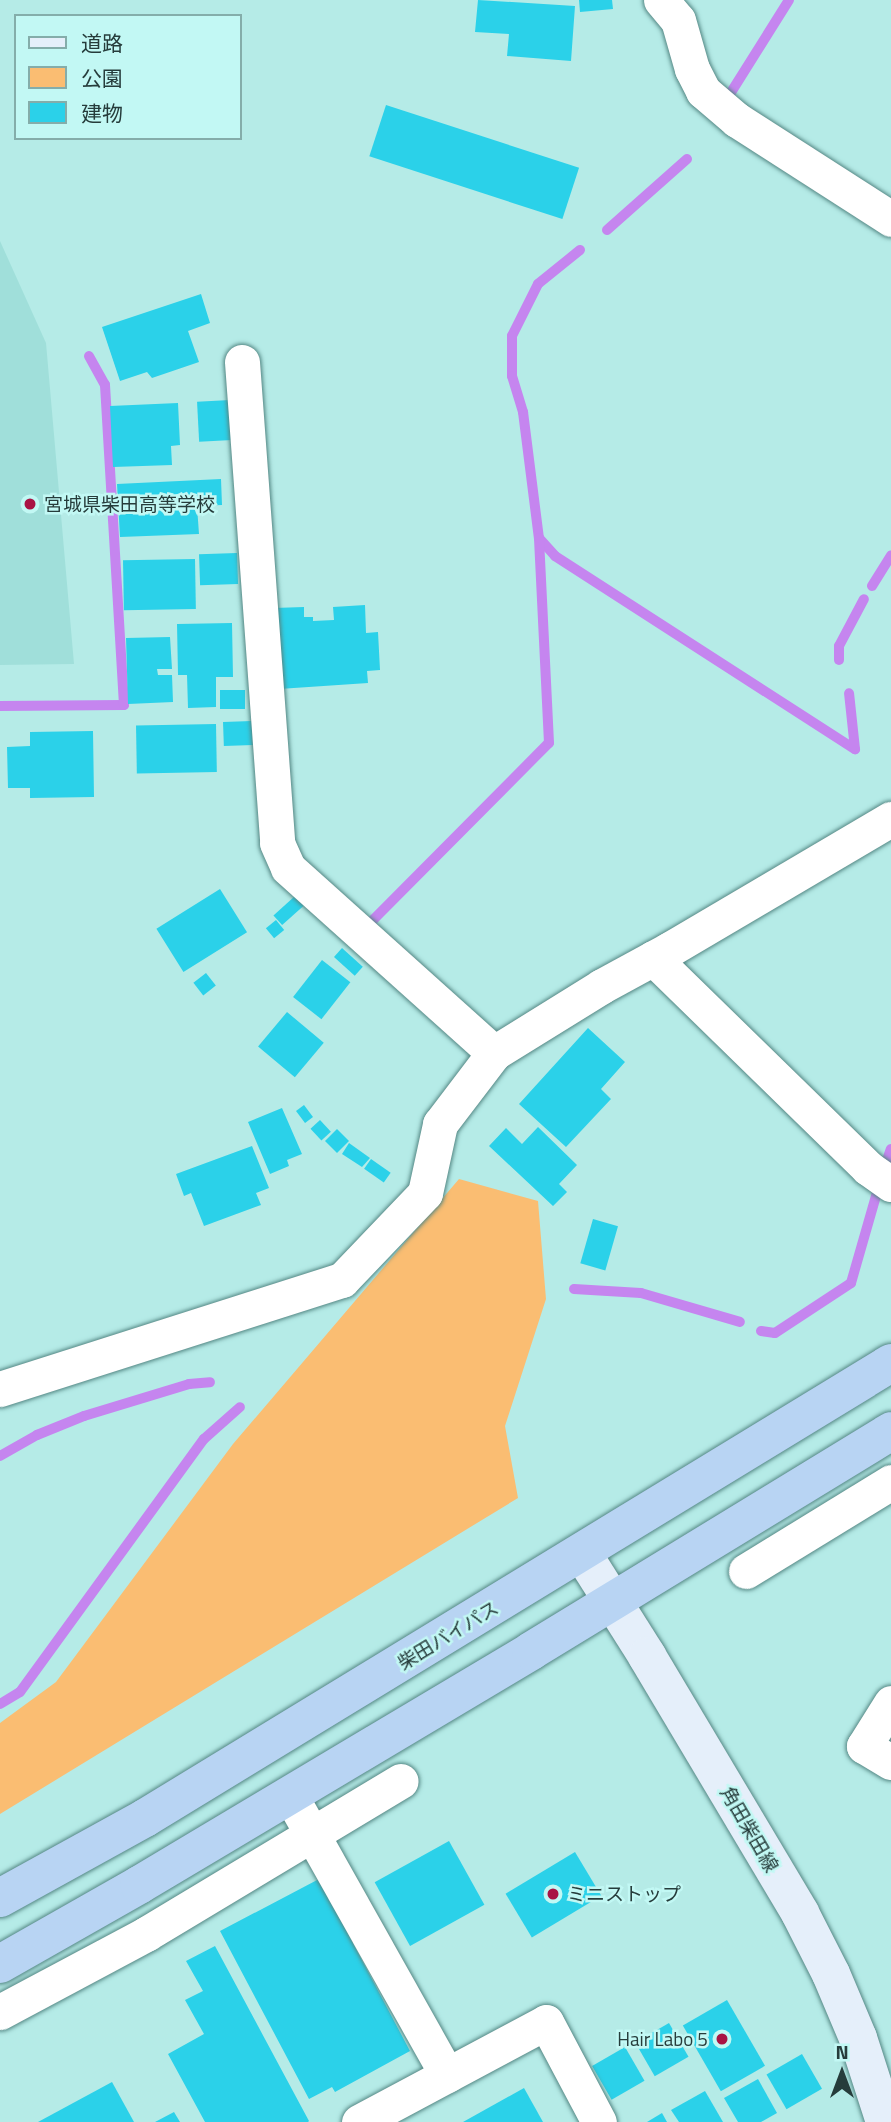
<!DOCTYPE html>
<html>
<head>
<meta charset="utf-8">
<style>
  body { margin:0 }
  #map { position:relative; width:891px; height:2122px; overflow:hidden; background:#b5ebe7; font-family:"Titillium Web","Noto Sans JP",sans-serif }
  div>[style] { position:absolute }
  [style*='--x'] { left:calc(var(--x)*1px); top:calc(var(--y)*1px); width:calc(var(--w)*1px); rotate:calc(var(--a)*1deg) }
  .built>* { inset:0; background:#a0dfda }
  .green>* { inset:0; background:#fabd72 }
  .stream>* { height:10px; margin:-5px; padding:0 5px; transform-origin:5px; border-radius:5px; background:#c585ef }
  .building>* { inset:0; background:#2bd1e9; transform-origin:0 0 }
  .roads { filter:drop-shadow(0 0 2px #548784) drop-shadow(0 0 2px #548784) }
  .minor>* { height:35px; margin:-17.5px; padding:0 17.5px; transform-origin:17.5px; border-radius:17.5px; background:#fff }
  .secondary>* { height:38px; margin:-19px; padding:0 19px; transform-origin:19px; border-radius:19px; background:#e5effa }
  .trunk>* { height:38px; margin:-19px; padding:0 19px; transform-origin:19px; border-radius:19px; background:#b8d4f3 }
  .dots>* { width:19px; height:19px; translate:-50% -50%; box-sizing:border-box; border:4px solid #c2f8f4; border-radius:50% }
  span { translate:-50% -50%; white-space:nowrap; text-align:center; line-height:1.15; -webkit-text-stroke:5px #c2f8f4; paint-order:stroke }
  .poi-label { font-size:19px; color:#263c3b }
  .left { translate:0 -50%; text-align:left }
  .right { translate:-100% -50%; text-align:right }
  .street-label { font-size:19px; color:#263c3b }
  .legend { position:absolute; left:14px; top:14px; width:228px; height:126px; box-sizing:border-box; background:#c2f8f4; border:2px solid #84adaa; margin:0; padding:9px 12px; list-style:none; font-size:21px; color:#263c3b }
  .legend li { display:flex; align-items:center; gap:14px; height:35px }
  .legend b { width:35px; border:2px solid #84adaa }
  .north { position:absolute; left:807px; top:2038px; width:70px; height:70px; -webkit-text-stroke:5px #c2f8f4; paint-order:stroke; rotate:0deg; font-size:19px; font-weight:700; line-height:28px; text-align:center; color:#263c3b }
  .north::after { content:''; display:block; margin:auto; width:24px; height:32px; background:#263c3b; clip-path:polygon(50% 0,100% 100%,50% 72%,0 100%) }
</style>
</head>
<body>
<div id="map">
  <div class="built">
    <div style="clip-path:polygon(0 241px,46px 343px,74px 664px,0 665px)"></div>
  </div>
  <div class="green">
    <div style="clip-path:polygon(459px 1179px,538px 1201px,546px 1299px,505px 1426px,518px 1498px,0 1814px,0 1723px,56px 1682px,233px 1444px)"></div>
  </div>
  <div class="stream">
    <div style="--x:730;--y:94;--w:111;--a:-57.9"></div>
    <div style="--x:607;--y:230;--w:107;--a:-41.6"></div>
    <div style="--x:580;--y:250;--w:54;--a:141"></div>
    <div style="--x:538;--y:284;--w:58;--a:116.6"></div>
    <div style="--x:512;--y:336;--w:40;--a:90"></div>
    <div style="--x:512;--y:376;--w:38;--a:73"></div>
    <div style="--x:523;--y:412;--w:127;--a:82.8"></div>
    <div style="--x:539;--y:538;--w:24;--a:48"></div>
    <div style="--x:555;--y:556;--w:357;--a:32.8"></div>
    <div style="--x:855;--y:749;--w:56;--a:-96.1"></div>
    <div style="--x:872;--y:586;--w:36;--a:-58"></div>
    <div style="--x:839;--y:660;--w:14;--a:-90"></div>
    <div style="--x:839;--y:646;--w:53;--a:-62"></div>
    <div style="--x:0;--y:706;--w:124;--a:-0.5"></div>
    <div style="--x:124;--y:705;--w:321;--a:-93.4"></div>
    <div style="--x:105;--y:385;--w:33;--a:-119"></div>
    <div style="--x:372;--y:921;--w:251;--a:-45.2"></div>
    <div style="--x:549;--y:743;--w:205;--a:-92.8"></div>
    <div style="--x:885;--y:1166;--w:18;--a:-71"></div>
    <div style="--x:574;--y:1289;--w:67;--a:3.4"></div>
    <div style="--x:641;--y:1293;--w:103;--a:16.3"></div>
    <div style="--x:761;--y:1331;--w:14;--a:8"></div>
    <div style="--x:775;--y:1333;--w:91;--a:-33.3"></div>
    <div style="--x:851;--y:1283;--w:98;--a:-74"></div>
    <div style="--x:0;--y:1456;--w:43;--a:-29.6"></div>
    <div style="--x:37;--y:1435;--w:51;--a:-22"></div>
    <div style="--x:84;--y:1416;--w:110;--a:-16.9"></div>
    <div style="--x:189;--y:1384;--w:21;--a:-5"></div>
    <div style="--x:0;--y:1704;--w:23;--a:-31"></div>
    <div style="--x:20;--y:1692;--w:313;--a:-54"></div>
    <div style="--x:204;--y:1439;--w:48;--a:-41.6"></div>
  </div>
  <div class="building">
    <div style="clip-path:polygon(478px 0,575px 6px,571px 61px,507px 56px,509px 34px,475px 32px)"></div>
    <div style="clip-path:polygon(579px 0,612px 0,613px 9px,580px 12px)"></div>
    <div style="left:386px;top:105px;width:203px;height:54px;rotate:18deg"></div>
    <div style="clip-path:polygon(201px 294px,210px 323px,188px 331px,199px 362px,152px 378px,147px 372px,120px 381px,102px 327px)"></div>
    <div style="left:230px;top:400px;width:40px;height:33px;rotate:87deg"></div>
    <div style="clip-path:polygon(178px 403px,180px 445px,171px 446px,172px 465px,113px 467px,110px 406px)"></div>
    <div style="clip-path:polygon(221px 479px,222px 505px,197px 506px,199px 534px,120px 537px,117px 484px)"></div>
    <div style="left:237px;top:553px;width:31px;height:38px;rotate:88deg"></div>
    <div style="left:195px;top:559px;width:50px;height:72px;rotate:89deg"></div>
    <div style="clip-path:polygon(365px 605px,366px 633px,378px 632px,380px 670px,367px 671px,368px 683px,279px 689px,274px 608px,304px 607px,304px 617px,313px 617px,313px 621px,334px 620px,333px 607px)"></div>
    <div style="clip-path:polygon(232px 623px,233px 677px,216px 677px,216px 707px,188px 708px,187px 675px,178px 675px,177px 624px)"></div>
    <div style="clip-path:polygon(170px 637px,172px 669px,157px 669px,158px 675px,172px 675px,173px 702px,128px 704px,126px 638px)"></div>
    <div style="left:220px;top:690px;width:25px;height:19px"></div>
    <div style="left:252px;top:721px;width:24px;height:29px;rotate:88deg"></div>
    <div style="left:216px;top:724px;width:48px;height:80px;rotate:89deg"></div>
    <div style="clip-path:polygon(93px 731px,94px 797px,30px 798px,30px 788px,8px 788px,7px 747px,30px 746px,30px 732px)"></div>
    <div style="left:220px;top:889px;width:51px;height:75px;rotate:58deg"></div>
    <div style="left:295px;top:896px;width:13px;height:29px;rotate:48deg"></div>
    <div style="left:276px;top:920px;width:13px;height:13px;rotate:51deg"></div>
    <div style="left:342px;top:948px;width:28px;height:12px;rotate:42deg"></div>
    <div style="left:322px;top:960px;width:36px;height:47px;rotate:38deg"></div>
    <div style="left:206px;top:973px;width:16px;height:16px;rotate:52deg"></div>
    <div style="left:287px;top:1012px;width:48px;height:45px;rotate:40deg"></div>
    <div style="clip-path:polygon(588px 1028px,625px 1062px,601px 1089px,611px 1099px,566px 1147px,519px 1104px)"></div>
    <div style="left:304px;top:1105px;width:15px;height:10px;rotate:53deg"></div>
    <div style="clip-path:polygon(282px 1108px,302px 1154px,287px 1160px,289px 1166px,270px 1174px,248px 1122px)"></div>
    <div style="left:320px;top:1120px;width:16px;height:13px;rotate:47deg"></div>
    <div style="clip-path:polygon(538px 1127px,577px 1165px,559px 1184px,567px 1192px,553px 1206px,489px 1146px,506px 1128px,522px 1144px)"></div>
    <div style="left:337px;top:1129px;width:17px;height:17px;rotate:45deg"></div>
    <div style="clip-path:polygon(349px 1143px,370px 1158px,362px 1167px,342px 1154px)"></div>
    <div style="clip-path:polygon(252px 1146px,269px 1188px,256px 1193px,261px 1205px,204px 1226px,191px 1193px,184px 1196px,176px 1174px)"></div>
    <div style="left:371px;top:1159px;width:24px;height:12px;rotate:35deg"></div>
    <div style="left:593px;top:1219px;width:26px;height:46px;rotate:16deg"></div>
    <div style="left:449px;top:1841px;width:73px;height:85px;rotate:61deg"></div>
    <div style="left:575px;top:1852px;width:51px;height:81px;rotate:59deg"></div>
    <div style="clip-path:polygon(319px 1879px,410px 2051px,335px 2092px,332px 2087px,309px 2099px,220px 1931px)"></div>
    <div style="clip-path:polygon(215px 1946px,309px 2121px,308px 2122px,205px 2122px,168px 2054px,204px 2034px,185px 2000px,203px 1991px,186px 1961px)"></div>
    <div style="left:727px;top:2000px;width:76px;height:51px;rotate:60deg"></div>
    <div style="left:669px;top:2023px;width:39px;height:39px;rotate:60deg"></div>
    <div style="left:625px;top:2047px;width:39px;height:38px;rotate:60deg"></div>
    <div style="left:802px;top:2054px;width:40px;height:41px;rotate:60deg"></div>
    <div style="clip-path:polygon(758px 2079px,777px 2113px,761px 2122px,738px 2122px,724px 2098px)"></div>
    <div style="clip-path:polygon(112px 2082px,134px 2122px,38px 2122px)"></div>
    <div style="clip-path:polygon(524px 2088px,543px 2122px,463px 2122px)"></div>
    <div style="clip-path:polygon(705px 2091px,723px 2122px,679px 2122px,671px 2110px)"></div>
    <div style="clip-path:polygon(174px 2112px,180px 2122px,155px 2122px)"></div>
    <div style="clip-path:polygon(662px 2113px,667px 2122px,647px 2122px)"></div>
  </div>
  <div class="roads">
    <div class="minor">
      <div style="--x:661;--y:0;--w:26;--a:50"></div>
      <div style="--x:678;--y:20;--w:51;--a:74.1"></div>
      <div style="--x:692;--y:69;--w:25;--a:63"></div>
      <div style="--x:703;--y:91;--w:45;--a:40.5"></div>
      <div style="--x:737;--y:120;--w:183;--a:32.7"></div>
      <div style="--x:242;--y:362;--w:482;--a:85.8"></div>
      <div style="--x:277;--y:843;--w:27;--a:66"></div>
      <div style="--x:288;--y:868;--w:277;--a:41.9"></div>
      <div style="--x:653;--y:958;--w:301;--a:44.3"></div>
      <div style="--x:868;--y:1168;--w:28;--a:35"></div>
      <div style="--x:0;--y:1389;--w:359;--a:-17.7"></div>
      <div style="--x:342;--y:1280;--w:120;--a:-46.3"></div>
      <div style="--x:425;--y:1193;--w:71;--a:-77.7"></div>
      <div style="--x:440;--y:1124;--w:89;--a:-52.7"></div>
      <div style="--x:494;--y:1053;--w:127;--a:-31.8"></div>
      <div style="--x:602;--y:986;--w:77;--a:-28.6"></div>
      <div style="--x:670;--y:949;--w:256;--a:-30.5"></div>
      <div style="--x:746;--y:1571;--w:170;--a:-31.5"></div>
      <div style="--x:891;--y:1703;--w:51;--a:122.1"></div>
      <div style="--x:864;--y:1746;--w:31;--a:31"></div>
      <div style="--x:290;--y:1795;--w:321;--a:60.7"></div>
      <div style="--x:0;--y:2012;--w:166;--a:-28.1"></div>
      <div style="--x:146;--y:1934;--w:297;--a:-31"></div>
      <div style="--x:359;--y:2122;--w:212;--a:-28.1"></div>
      <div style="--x:546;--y:2022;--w:113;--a:62.1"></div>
    </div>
    <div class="secondary">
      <div style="--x:582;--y:1553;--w:122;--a:57.7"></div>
      <div style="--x:647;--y:1656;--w:299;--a:59.2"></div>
      <div style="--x:800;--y:1913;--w:68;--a:63.1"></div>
      <div style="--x:831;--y:1974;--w:69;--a:67.1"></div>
      <div style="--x:858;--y:2038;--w:88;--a:72.2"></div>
    </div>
    <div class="trunk">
      <div style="--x:0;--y:1898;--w:166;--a:-28.9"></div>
      <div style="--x:145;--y:1818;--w:874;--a:-31.38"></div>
      <div style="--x:0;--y:1964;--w:160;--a:-29.6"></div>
      <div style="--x:139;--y:1885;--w:457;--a:-30.8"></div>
      <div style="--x:531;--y:1651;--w:422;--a:-31.4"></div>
    </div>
  </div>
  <div class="dots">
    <div style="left:30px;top:504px;background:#a91344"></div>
    <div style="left:553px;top:1894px;background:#a91344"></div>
    <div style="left:722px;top:2039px;background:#a91344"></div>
  </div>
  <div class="poi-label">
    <span class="left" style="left:44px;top:504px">宮城県柴田高等学校</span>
    <span class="left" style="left:567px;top:1894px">ミニストップ</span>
    <span class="right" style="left:708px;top:2039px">Hair Labo 5</span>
  </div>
  <div class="street-label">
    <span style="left:448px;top:1635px;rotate:-31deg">柴田バイパス</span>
    <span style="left:750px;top:1829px;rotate:60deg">角田柴田線</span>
  </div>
  <ul class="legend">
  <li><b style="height:9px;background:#e5effa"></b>道路</li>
  <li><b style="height:19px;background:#fabd72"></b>公園</li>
  <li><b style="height:19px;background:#2bd1e9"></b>建物</li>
  </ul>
  <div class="north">N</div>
</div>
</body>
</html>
